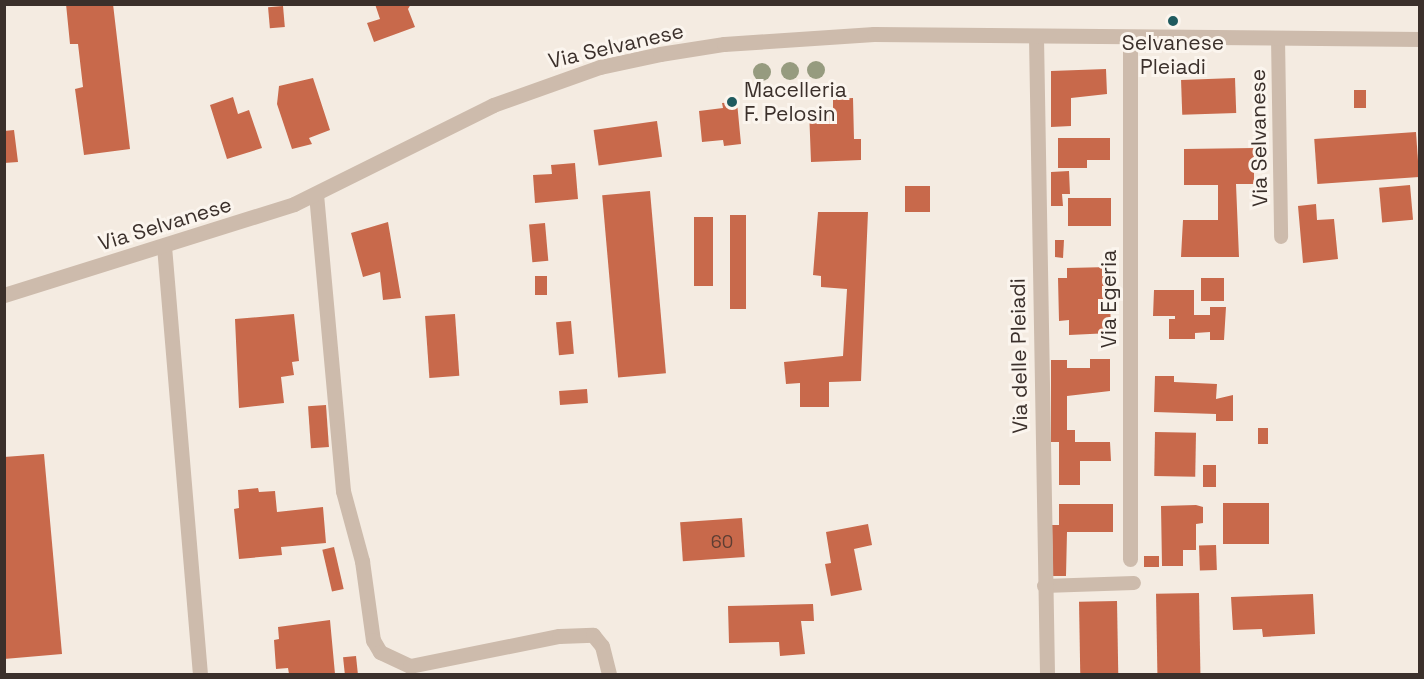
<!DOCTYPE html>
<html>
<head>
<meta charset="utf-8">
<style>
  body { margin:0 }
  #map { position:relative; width:1424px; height:679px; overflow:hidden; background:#f4ebe1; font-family:"Space Grotesk",sans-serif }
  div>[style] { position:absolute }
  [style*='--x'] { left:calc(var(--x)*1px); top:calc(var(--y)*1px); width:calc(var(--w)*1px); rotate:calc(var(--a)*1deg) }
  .building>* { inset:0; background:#c8694b; transform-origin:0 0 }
  .service>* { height:14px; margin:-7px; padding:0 7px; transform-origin:7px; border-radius:7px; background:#cdbbac }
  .minor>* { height:15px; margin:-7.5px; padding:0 7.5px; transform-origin:7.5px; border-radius:7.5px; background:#cdbbac }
  .tertiary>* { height:15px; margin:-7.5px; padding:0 7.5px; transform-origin:7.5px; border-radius:7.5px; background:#cdbbac }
  .trees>* { width:18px; height:18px; margin:-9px; border-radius:50%; background:#969b7f }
  .dots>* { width:16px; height:16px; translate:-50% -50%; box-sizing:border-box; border:3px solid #fbf5ee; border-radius:50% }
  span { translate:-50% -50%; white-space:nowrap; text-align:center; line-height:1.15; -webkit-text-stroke:6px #fbf5ee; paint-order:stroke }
  .number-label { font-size:18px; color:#5e3e33 }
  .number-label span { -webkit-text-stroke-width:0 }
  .poi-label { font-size:21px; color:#3b302b }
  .left { translate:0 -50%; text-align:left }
  .street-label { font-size:21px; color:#3b302b }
  .frame { position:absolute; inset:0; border:6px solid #3b302b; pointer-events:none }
</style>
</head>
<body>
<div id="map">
  <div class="building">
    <div style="clip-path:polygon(66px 4px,113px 4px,130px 149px,84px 155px,75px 89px,83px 87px,78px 44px,70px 44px)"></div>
    <div style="clip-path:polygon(375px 4px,411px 4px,408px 9px,415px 27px,374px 42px,367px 23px,380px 19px)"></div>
    <div style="left:283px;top:6px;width:21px;height:15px;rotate:85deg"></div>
    <div style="clip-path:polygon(1106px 69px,1107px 94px,1071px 98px,1071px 126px,1051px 127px,1051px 71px)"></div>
    <div style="clip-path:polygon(313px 78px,330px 130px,309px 138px,312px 144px,292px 149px,277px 104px,279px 86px)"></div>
    <div style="left:1235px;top:78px;width:35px;height:54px;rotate:88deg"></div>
    <div style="left:1354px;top:90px;width:12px;height:18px"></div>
    <div style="clip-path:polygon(233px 97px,238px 114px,249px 110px,262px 148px,227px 159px,210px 105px)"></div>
    <div style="clip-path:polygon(853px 98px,854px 139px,861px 139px,861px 160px,811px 162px,809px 109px,833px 108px,833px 99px)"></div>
    <div style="clip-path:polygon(737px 102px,741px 144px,724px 146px,723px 140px,702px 142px,699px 111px,723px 108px,722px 103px)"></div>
    <div style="left:657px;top:121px;width:36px;height:64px;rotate:82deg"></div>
    <div style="clip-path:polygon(14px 130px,18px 162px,4px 163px,4px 131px)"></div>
    <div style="left:1416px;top:132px;width:45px;height:102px;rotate:86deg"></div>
    <div style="clip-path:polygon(1058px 138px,1110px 138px,1110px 160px,1087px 160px,1087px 168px,1058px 168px)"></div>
    <div style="clip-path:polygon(1254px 148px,1254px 184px,1236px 184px,1239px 257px,1181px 257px,1183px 220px,1218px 220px,1218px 185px,1184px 185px,1184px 149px)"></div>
    <div style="clip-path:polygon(575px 163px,578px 199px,535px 203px,533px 175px,552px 174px,551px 165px)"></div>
    <div style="clip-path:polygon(1069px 171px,1070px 194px,1062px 194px,1063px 206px,1051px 206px,1051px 172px)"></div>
    <div style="left:1410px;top:185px;width:35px;height:31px;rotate:85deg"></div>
    <div style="left:905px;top:186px;width:25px;height:26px"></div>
    <div style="left:650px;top:191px;width:183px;height:48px;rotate:85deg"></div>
    <div style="left:1111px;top:198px;width:28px;height:43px;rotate:90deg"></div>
    <div style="clip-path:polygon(1316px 204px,1317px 220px,1334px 219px,1338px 259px,1303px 263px,1298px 206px)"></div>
    <div style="clip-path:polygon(818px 212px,868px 212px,861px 381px,829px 382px,829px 407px,800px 407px,800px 383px,786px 384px,784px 362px,843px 356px,847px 289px,821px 287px,821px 276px,813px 275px)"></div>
    <div style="left:730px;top:215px;width:16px;height:94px"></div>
    <div style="left:694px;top:217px;width:19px;height:69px"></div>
    <div style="clip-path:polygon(388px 222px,401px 298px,383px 300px,380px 272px,363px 277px,351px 233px)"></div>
    <div style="left:545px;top:223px;width:38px;height:16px;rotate:85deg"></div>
    <div style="clip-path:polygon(1055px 240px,1064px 240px,1063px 258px,1055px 257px)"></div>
    <div style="clip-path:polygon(1109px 267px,1111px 333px,1069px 335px,1069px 320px,1059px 321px,1058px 278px,1067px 278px,1067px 268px)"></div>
    <div style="left:535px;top:276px;width:12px;height:19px"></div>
    <div style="left:1201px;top:278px;width:23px;height:23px"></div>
    <div style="clip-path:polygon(1154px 290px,1194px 290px,1194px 315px,1210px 315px,1210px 307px,1226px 307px,1224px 340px,1210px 340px,1210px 332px,1195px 333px,1195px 339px,1169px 339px,1169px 319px,1175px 319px,1175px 316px,1153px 316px)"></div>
    <div style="clip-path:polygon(294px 314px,299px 361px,292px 362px,294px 375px,281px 377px,284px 403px,239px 408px,235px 319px)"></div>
    <div style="left:455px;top:314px;width:62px;height:30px;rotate:86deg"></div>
    <div style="left:571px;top:321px;width:33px;height:15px;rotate:85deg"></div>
    <div style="clip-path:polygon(1090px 359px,1110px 359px,1110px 391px,1067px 396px,1067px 430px,1075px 430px,1075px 442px,1110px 442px,1111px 461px,1080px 461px,1080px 485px,1059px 485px,1059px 442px,1051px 442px,1051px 360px,1067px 360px,1067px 368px,1090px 368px)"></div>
    <div style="clip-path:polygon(1155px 376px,1174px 376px,1174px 382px,1217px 384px,1216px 399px,1233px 395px,1233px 421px,1216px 421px,1216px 414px,1154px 412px)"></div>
    <div style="left:587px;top:389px;width:14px;height:28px;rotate:86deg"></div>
    <div style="left:326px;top:405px;width:42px;height:18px;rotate:86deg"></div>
    <div style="left:1258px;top:428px;width:10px;height:16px"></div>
    <div style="left:1155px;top:432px;width:41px;height:44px;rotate:1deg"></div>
    <div style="clip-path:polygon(44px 454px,62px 654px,4px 659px,4px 457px)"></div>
    <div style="left:1203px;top:465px;width:13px;height:22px"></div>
    <div style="clip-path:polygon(258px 488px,259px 492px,275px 491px,277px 512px,323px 507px,326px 543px,281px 547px,282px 555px,239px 559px,234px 509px,239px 508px,238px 490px)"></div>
    <div style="left:1269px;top:503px;width:41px;height:46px;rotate:90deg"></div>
    <div style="clip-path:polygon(1059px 504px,1113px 504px,1113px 532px,1067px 532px,1066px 576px,1053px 576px,1052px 525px,1059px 525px)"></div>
    <div style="clip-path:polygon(1196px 505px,1203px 507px,1203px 523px,1196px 524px,1196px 550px,1183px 550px,1183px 566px,1162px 566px,1161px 506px)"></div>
    <div style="left:742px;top:518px;width:39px;height:62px;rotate:86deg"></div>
    <div style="clip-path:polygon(868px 524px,872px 545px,854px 549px,862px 590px,831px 596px,825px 564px,831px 563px,826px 532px)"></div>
    <div style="left:1216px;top:545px;width:25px;height:17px;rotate:88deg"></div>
    <div style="left:334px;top:547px;width:43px;height:12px;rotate:77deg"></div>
    <div style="left:1144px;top:556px;width:15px;height:11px"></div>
    <div style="left:1199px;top:593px;width:81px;height:43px;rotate:89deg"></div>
    <div style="clip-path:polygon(1313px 594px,1315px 634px,1263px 637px,1262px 629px,1233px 630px,1231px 597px)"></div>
    <div style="left:1117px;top:601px;width:73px;height:38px;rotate:89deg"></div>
    <div style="clip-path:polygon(813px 604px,814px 621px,801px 621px,805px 654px,780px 656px,779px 642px,729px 643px,728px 606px)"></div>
    <div style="clip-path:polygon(330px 620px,335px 674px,289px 674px,288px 668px,276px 669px,274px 640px,279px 639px,278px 627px)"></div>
    <div style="left:356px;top:656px;width:18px;height:13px;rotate:84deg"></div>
  </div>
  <div class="service">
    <div style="--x:1278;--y:38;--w:199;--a:89.1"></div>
    <div style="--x:1044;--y:586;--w:90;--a:-1.9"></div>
  </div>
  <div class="minor">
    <div style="--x:1036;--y:37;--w:637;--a:89.01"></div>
    <div style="--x:1130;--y:39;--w:520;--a:90"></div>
    <div style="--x:316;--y:194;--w:298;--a:84.8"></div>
    <div style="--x:343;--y:491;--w:73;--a:74.8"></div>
    <div style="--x:362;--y:561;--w:80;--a:82.1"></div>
    <div style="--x:373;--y:640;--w:14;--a:60"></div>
    <div style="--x:380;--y:652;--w:33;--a:25"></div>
    <div style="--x:410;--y:666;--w:152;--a:-11.4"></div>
    <div style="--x:559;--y:636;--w:34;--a:-2"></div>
    <div style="--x:593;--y:635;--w:14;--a:51"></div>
    <div style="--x:602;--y:646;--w:29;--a:76"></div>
    <div style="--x:164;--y:246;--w:430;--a:85.2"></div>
  </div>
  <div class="tertiary">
    <div style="--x:4;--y:295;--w:304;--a:-17.4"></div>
    <div style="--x:294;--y:204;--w:222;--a:-26.4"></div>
    <div style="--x:493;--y:105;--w:114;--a:-19.6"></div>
    <div style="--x:600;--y:67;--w:61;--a:-12.2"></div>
    <div style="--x:660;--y:54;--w:65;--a:-8.9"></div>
    <div style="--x:724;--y:44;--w:150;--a:-3.8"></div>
    <div style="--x:874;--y:34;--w:546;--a:0.52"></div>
  </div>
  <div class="trees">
    <div style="left:816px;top:70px"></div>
    <div style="left:790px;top:71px"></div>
    <div style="left:762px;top:72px"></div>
  </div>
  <div class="dots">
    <div style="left:1173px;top:21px;background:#1f5a5e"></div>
    <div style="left:732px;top:102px;background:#1f5a5e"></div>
  </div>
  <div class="number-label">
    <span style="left:722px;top:542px">60</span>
  </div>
  <div class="poi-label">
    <span style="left:1173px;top:55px">Selvanese<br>Pleiadi</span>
    <span class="left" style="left:744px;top:102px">Macelleria<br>F. Pelosin</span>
  </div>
  <div class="street-label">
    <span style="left:616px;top:46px;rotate:-13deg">Via Selvanese</span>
    <span style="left:1259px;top:138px;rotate:-91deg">Via Selvanese</span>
    <span style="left:165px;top:224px;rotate:-17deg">Via Selvanese</span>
    <span style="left:1109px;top:299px;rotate:-90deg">Via Egeria</span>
    <span style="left:1019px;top:356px;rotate:-91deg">Via delle Pleiadi</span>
  </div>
  <div class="frame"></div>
</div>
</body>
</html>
